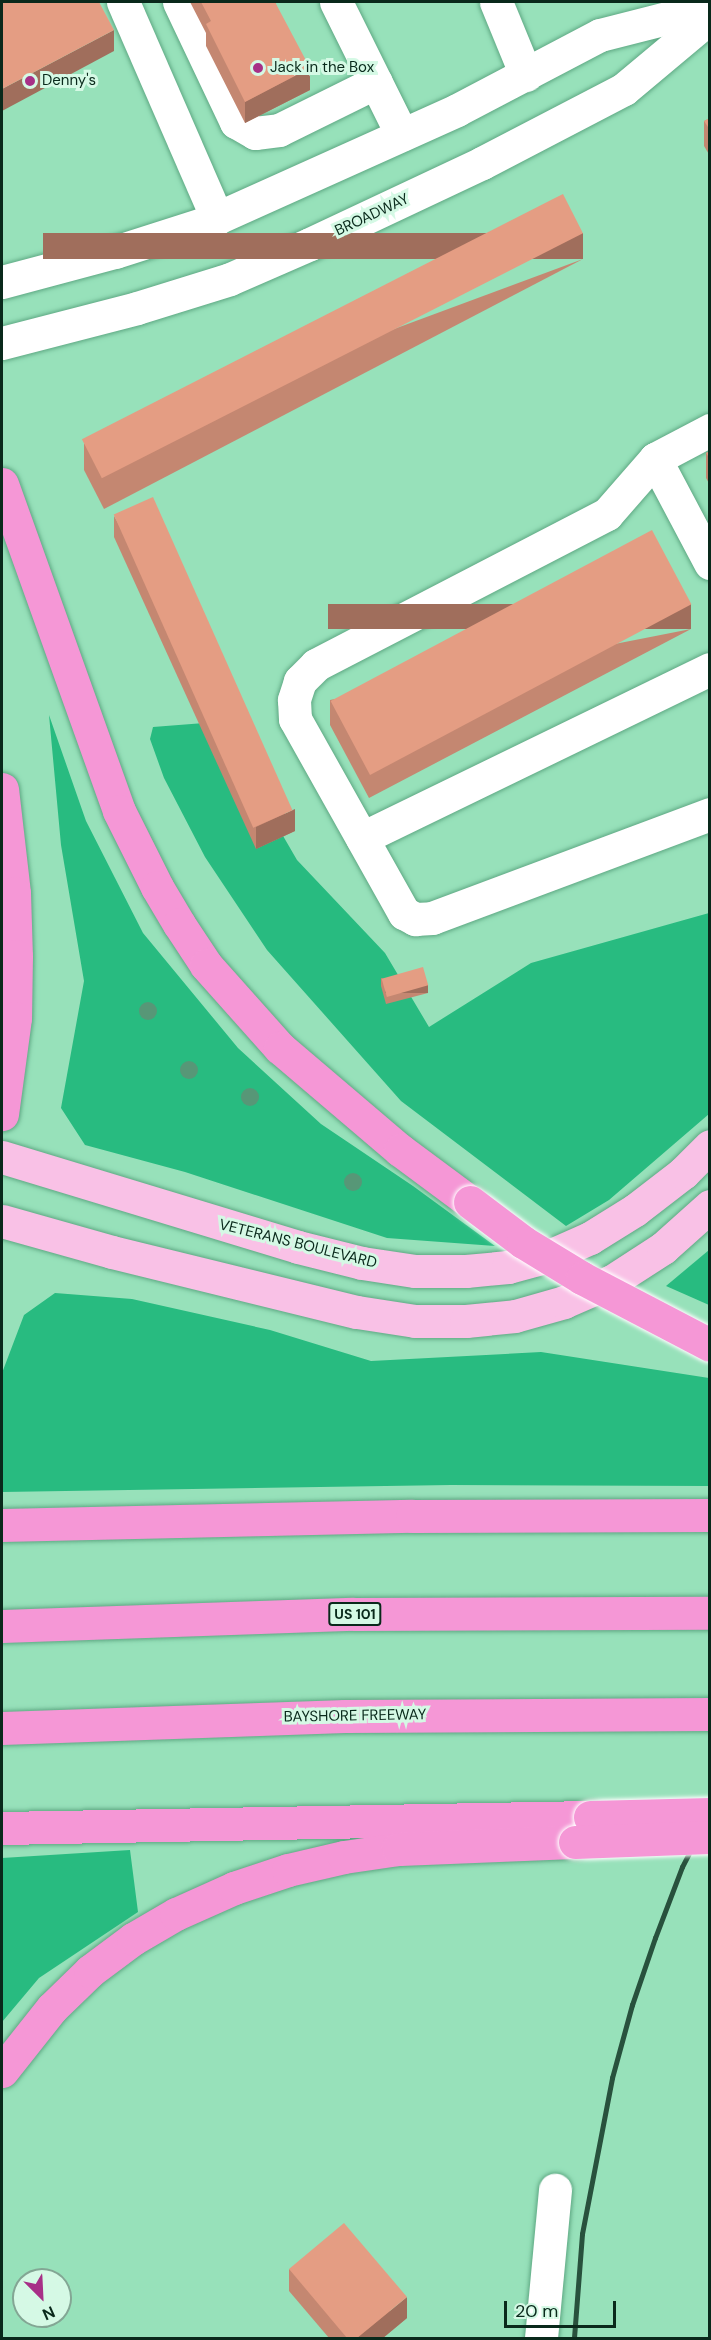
<!DOCTYPE html>
<html>
<head>
<meta charset="utf-8">
<style>
  body { margin:0 }
  #map { position:relative; width:711px; height:2340px; overflow:hidden; background:#97e1ba; font-family:"DM Sans",sans-serif }
  div>[style] { position:absolute }
  [style*='--x'] { left:calc(var(--x)*1px); top:calc(var(--y)*1px); width:calc(var(--w)*1px); rotate:calc(var(--a)*1deg) }
  .green>* { inset:0; background:#28bb80 }
  .roads { filter:drop-shadow(0 0 2px #5ea883) drop-shadow(0 0 2px #5ea883) }
  .minor>* { height:33px; margin:-16.5px; padding:0 16.5px; transform-origin:16.5px; border-radius:16.5px; background:#fff }
  .major>* { height:33px; margin:-16.5px; padding:0 16.5px; transform-origin:16.5px; border-radius:16.5px; background:#f9c1e6 }
  .highway>* { height:33px; margin:-16.5px; padding:0 16.5px; transform-origin:16.5px; border-radius:16.5px; background:#f597d6 }
  .rail>* { height:4.5px; margin:-2.25px; padding:0 2.25px; transform-origin:2.25px; border-radius:2.25px; background:#28513d }
  .bridges { filter:drop-shadow(0 0 2px #fff) drop-shadow(0 0 2px #fff) }
  .highway-bridge>* { height:33px; margin:-16.5px; padding:0 16.5px; transform-origin:16.5px; border-radius:16.5px; background:#f597d6 }
  .trees>* { width:18px; height:18px; margin:-9px; border-radius:50%; background:#579777 }
  .wall>* { inset:0; background:#c48771 }
  .shaded-wall>* { inset:0; background:#a06e5c; transform-origin:0 0 }
  .building>* { inset:0; background:#e49d83; transform-origin:0 0 }
  .dots>* { width:16px; height:16px; translate:-50% -50%; box-sizing:border-box; border:3px solid #d5f9e5; border-radius:50% }
  span { translate:-50% -50%; white-space:nowrap; text-align:center; line-height:1.15; -webkit-text-stroke:6px #d5f9e5; paint-order:stroke }
  .shield-label span { padding:2px 4px; background:#d5f9e5; border:2px solid; border-radius:4px; -webkit-text-stroke-width:0 }
  .shield-label { font-size:14px; color:#09291b; font-weight:700 }
  .poi-label { font-size:15px; color:#09291b }
  .left { translate:0 -50%; text-align:left }
  .street-label { font-size:15px; color:#09291b }
  .frame { position:absolute; inset:0; border:3px solid #09291b; pointer-events:none }
  .north { position:absolute; left:12px; top:2268px; width:60px; height:60px; box-sizing:border-box; background:#d5f9e5; border:2px solid #83a694; border-radius:50%; rotate:156deg; font-size:16px; font-weight:700; line-height:24px; text-align:center; color:#09291b }
  .north::after { content:''; display:block; margin:auto; width:21px; height:27px; background:#a73087; clip-path:polygon(50% 0,100% 100%,50% 72%,0 100%) }
  .scale { position:absolute; left:504px; top:2301px; width:112px; height:27px; box-sizing:border-box; border:3px solid #09291b; border-top:0; padding-left:8px; font-size:18px; line-height:21px; white-space:nowrap; color:#09291b; -webkit-text-stroke:4px #d5f9e5; paint-order:stroke }
</style>
</head>
<body>
<div id="map">
  <div class="green">
    <div style="clip-path:polygon(49px 715px,86px 821px,143px 933px,238px 1048px,321px 1124px,413px 1186px,495px 1246px,387px 1238px,185px 1172px,85px 1145px,61px 1108px,84px 981px,61px 845px)"></div>
    <div style="clip-path:polygon(217px 722px,297px 860px,385px 953px,429px 1027px,531px 963px,709px 913px,709px 1114px,609px 1200px,566px 1226px,401px 1101px,267px 950px,205px 857px,164px 778px,150px 739px,153px 727px)"></div>
    <div style="clip-path:polygon(709px 1250px,709px 1305px,666px 1286px)"></div>
    <div style="clip-path:polygon(55px 1293px,132px 1299px,270px 1330px,371px 1361px,541px 1352px,709px 1378px,709px 1486px,451px 1485px,2px 1492px,2px 1373px,24px 1315px)"></div>
    <div style="clip-path:polygon(130px 1850px,138px 1912px,39px 1978px,2px 2022px,2px 1858px)"></div>
  </div>
  <div class="roads">
    <div class="minor">
      <div style="--x:123;--y:2;--w:236;--a:66.5"></div>
      <div style="--x:179;--y:2;--w:133;--a:64.6"></div>
      <div style="--x:236;--y:122;--w:22;--a:30"></div>
      <div style="--x:255;--y:133;--w:24;--a:-7"></div>
      <div style="--x:279;--y:130;--w:108;--a:-26.3"></div>
      <div style="--x:336;--y:2;--w:148;--a:63.6"></div>
      <div style="--x:496;--y:2;--w:79;--a:67.7"></div>
      <div style="--x:2;--y:282;--w:117;--a:-14.9"></div>
      <div style="--x:115;--y:252;--w:96;--a:-17.7"></div>
      <div style="--x:206;--y:223;--w:275;--a:-24.2"></div>
      <div style="--x:457;--y:110;--w:161;--a:-27.7"></div>
      <div style="--x:600;--y:35;--w:77;--a:-14.2"></div>
      <div style="--x:675;--y:16;--w:35;--a:-2"></div>
      <div style="--x:2;--y:343;--w:139;--a:-14.5"></div>
      <div style="--x:137;--y:308;--w:97;--a:-17.3"></div>
      <div style="--x:230;--y:279;--w:87;--a:-23.6"></div>
      <div style="--x:310;--y:244;--w:190;--a:-25.2"></div>
      <div style="--x:482;--y:163;--w:160;--a:-27.5"></div>
      <div style="--x:624;--y:89;--w:112;--a:-39.9"></div>
      <div style="--x:710;--y:430;--w:62;--a:152.2"></div>
      <div style="--x:655;--y:459;--w:118;--a:62.1"></div>
      <div style="--x:655;--y:459;--w:73;--a:131.1"></div>
      <div style="--x:607;--y:514;--w:328;--a:152.6"></div>
      <div style="--x:316;--y:665;--w:23;--a:135"></div>
      <div style="--x:300;--y:681;--w:20;--a:108"></div>
      <div style="--x:294;--y:700;--w:19;--a:87"></div>
      <div style="--x:295;--y:719;--w:223;--a:60.7"></div>
      <div style="--x:404;--y:913;--w:13;--a:29"></div>
      <div style="--x:415;--y:919;--w:17;--a:-3"></div>
      <div style="--x:432;--y:918;--w:297;--a:-20.5"></div>
      <div style="--x:362;--y:838;--w:387;--a:-25.9"></div>
      <div style="--x:541;--y:2338;--w:149;--a:-84.6"></div>
    </div>
    <div class="major">
      <div style="--x:2;--y:1157;--w:309;--a:16.9"></div>
      <div style="--x:298;--y:1247;--w:66;--a:14"></div>
      <div style="--x:362;--y:1263;--w:54;--a:8.6"></div>
      <div style="--x:415;--y:1271;--w:51;--a:0"></div>
      <div style="--x:466;--y:1271;--w:42;--a:-5.4"></div>
      <div style="--x:508;--y:1267;--w:42;--a:-15"></div>
      <div style="--x:549;--y:1256;--w:45;--a:-23.7"></div>
      <div style="--x:590;--y:1238;--w:53;--a:-31.9"></div>
      <div style="--x:635;--y:1210;--w:61;--a:-37.6"></div>
      <div style="--x:683;--y:1173;--w:38;--a:-45"></div>
      <div style="--x:2;--y:1221;--w:114;--a:15.7"></div>
      <div style="--x:112;--y:1252;--w:252;--a:13.8"></div>
      <div style="--x:357;--y:1312;--w:59;--a:8.8"></div>
      <div style="--x:415;--y:1321;--w:51;--a:0"></div>
      <div style="--x:466;--y:1321;--w:49;--a:-5.8"></div>
      <div style="--x:515;--y:1316;--w:51;--a:-15.9"></div>
      <div style="--x:564;--y:1302;--w:52;--a:-23.6"></div>
      <div style="--x:612;--y:1281;--w:61;--a:-32.9"></div>
      <div style="--x:663;--y:1248;--w:63;--a:-41.8"></div>
    </div>
    <div class="highway">
      <div style="--x:2;--y:484;--w:347;--a:70.3"></div>
      <div style="--x:119;--y:811;--w:85;--a:63.4"></div>
      <div style="--x:157;--y:887;--w:43;--a:59.3"></div>
      <div style="--x:179;--y:924;--w:49;--a:56.6"></div>
      <div style="--x:206;--y:965;--w:111;--a:48.3"></div>
      <div style="--x:280;--y:1048;--w:157;--a:40.4"></div>
      <div style="--x:400;--y:1150;--w:87;--a:36.6"></div>
      <div style="--x:2;--y:789;--w:105;--a:83.4"></div>
      <div style="--x:14;--y:893;--w:63;--a:88.2"></div>
      <div style="--x:16;--y:956;--w:62;--a:90.9"></div>
      <div style="--x:15;--y:1018;--w:97;--a:97.7"></div>
      <div style="--x:2;--y:1525;--w:410;--a:-1.3"></div>
      <div style="--x:412;--y:1516;--w:298;--a:-0.2"></div>
      <div style="--x:2;--y:1626;--w:351;--a:-2"></div>
      <div style="--x:353;--y:1614;--w:357;--a:-0.2"></div>
      <div style="--x:2;--y:1728;--w:343;--a:-2"></div>
      <div style="--x:345;--y:1716;--w:365;--a:-0.3"></div>
      <div style="--x:2;--y:1828;--w:588;--a:-1.07"></div>
      <div style="--x:2;--y:2071;--w:80;--a:-51.6"></div>
      <div style="--x:52;--y:2008;--w:53;--a:-44.2"></div>
      <div style="--x:90;--y:1971;--w:54;--a:-36.7"></div>
      <div style="--x:133;--y:1939;--w:50;--a:-30.2"></div>
      <div style="--x:176;--y:1914;--w:64;--a:-24.1"></div>
      <div style="--x:234;--y:1888;--w:57;--a:-18.4"></div>
      <div style="--x:288;--y:1870;--w:57;--a:-13.1"></div>
      <div style="--x:344;--y:1857;--w:55;--a:-8.4"></div>
      <div style="--x:398;--y:1849;--w:177;--a:-2.3"></div>
    </div>
  </div>
  <div class="rail">
    <div style="--x:574;--y:2338;--w:104;--a:-85.6"></div>
    <div style="--x:582;--y:2234;--w:159;--a:-79.1"></div>
    <div style="--x:612;--y:2078;--w:76;--a:-74.7"></div>
    <div style="--x:632;--y:2005;--w:71;--a:-71.1"></div>
    <div style="--x:655;--y:1938;--w:76;--a:-69.2"></div>
    <div style="--x:682;--y:1867;--w:62;--a:-63"></div>
  </div>
  <div class="bridges">
    <div class="highway-bridge">
      <div style="--x:470;--y:1202;--w:66;--a:37"></div>
      <div style="--x:523;--y:1242;--w:69;--a:31.4"></div>
      <div style="--x:582;--y:1278;--w:144;--a:27.6"></div>
      <div style="--x:590;--y:1817;--w:120;--a:-1.4"></div>
      <div style="--x:575;--y:1842;--w:135;--a:-2.1"></div>
    </div>
  </div>
  <div class="trees">
    <div style="left:148px;top:1011px"></div>
    <div style="left:189px;top:1070px"></div>
    <div style="left:250px;top:1097px"></div>
    <div style="left:353px;top:1182px"></div>
  </div>
  <div class="wall">
    <div style="clip-path:polygon(190px 2px,275px 2px,310px 90px,245px 123px,206px 46px,206px 33px)"></div>
    <div style="clip-path:polygon(710px 118px,710px 156px,704px 146px,704px 121px)"></div>
    <div style="clip-path:polygon(583px 259px,104px 509px,84px 470px,84px 444px)"></div>
    <div style="clip-path:polygon(710px 451px,710px 485px,706px 478px,706px 453px)"></div>
    <div style="clip-path:polygon(114px 516px,295px 831px,256px 849px,114px 537px)"></div>
    <div style="clip-path:polygon(691px 629px,369px 798px,330px 725px,330px 700px)"></div>
    <div style="clip-path:polygon(381px 978px,428px 993px,386px 1004px,381px 986px)"></div>
    <div style="clip-path:polygon(289px 2269px,407px 2318px,383px 2338px,329px 2338px,289px 2291px)"></div>
  </div>
  <div class="shaded-wall">
    <div style="clip-path:polygon(114px 30px,114px 51px,2px 111px,2px 89px)"></div>
    <div style="clip-path:polygon(310px 68px,310px 90px,245px 123px,245px 102px)"></div>
    <div style="left:583px;top:233px;width:26px;height:540px;rotate:90deg"></div>
    <div style="left:691px;top:604px;width:25px;height:363px;rotate:90deg"></div>
    <div style="clip-path:polygon(295px 809px,295px 831px,256px 849px,256px 827px)"></div>
    <div style="left:428px;top:985px;width:8px;height:43px;rotate:90deg"></div>
    <div style="clip-path:polygon(407px 2297px,407px 2318px,383px 2338px,357px 2338px)"></div>
  </div>
  <div class="building">
    <div style="clip-path:polygon(2px 2px,99px 2px,114px 30px,2px 89px)"></div>
    <div style="clip-path:polygon(201px 2px,275px 2px,310px 68px,245px 102px,206px 24px,211px 21px)"></div>
    <div style="clip-path:polygon(710px 118px,710px 130px,704px 121px)"></div>
    <div style="left:563px;top:194px;width:44px;height:540px;rotate:63deg"></div>
    <div style="clip-path:polygon(710px 451px,710px 459px,706px 453px)"></div>
    <div style="left:153px;top:497px;width:343px;height:43px;rotate:66deg"></div>
    <div style="left:652px;top:530px;width:84px;height:364px;rotate:62deg"></div>
    <div style="left:423px;top:967px;width:19px;height:43px;rotate:74deg"></div>
    <div style="clip-path:polygon(344px 2223px,407px 2297px,357px 2338px,347px 2338px,289px 2269px)"></div>
  </div>
  <div class="dots">
    <div style="left:258px;top:68px;background:#a73087"></div>
    <div style="left:30px;top:81px;background:#a73087"></div>
  </div>
  <div class="shield-label">
    <span style="left:355px;top:1614px">US 101</span>
  </div>
  <div class="poi-label">
    <span class="left" style="left:270px;top:68px">Jack in the Box</span>
    <span class="left" style="left:42px;top:81px">Denny's</span>
  </div>
  <div class="street-label">
    <span style="left:372px;top:215px;rotate:-25deg">BROADWAY</span>
    <span style="left:298px;top:1244px;rotate:14deg">VETERANS BOULEVARD</span>
    <span style="left:355px;top:1716px;rotate:-1deg">BAYSHORE FREEWAY</span>
  </div>
  <div class="frame"></div>
  <div class="north">N</div>
  <div class="scale">20 m</div>
</div>
</body>
</html>
